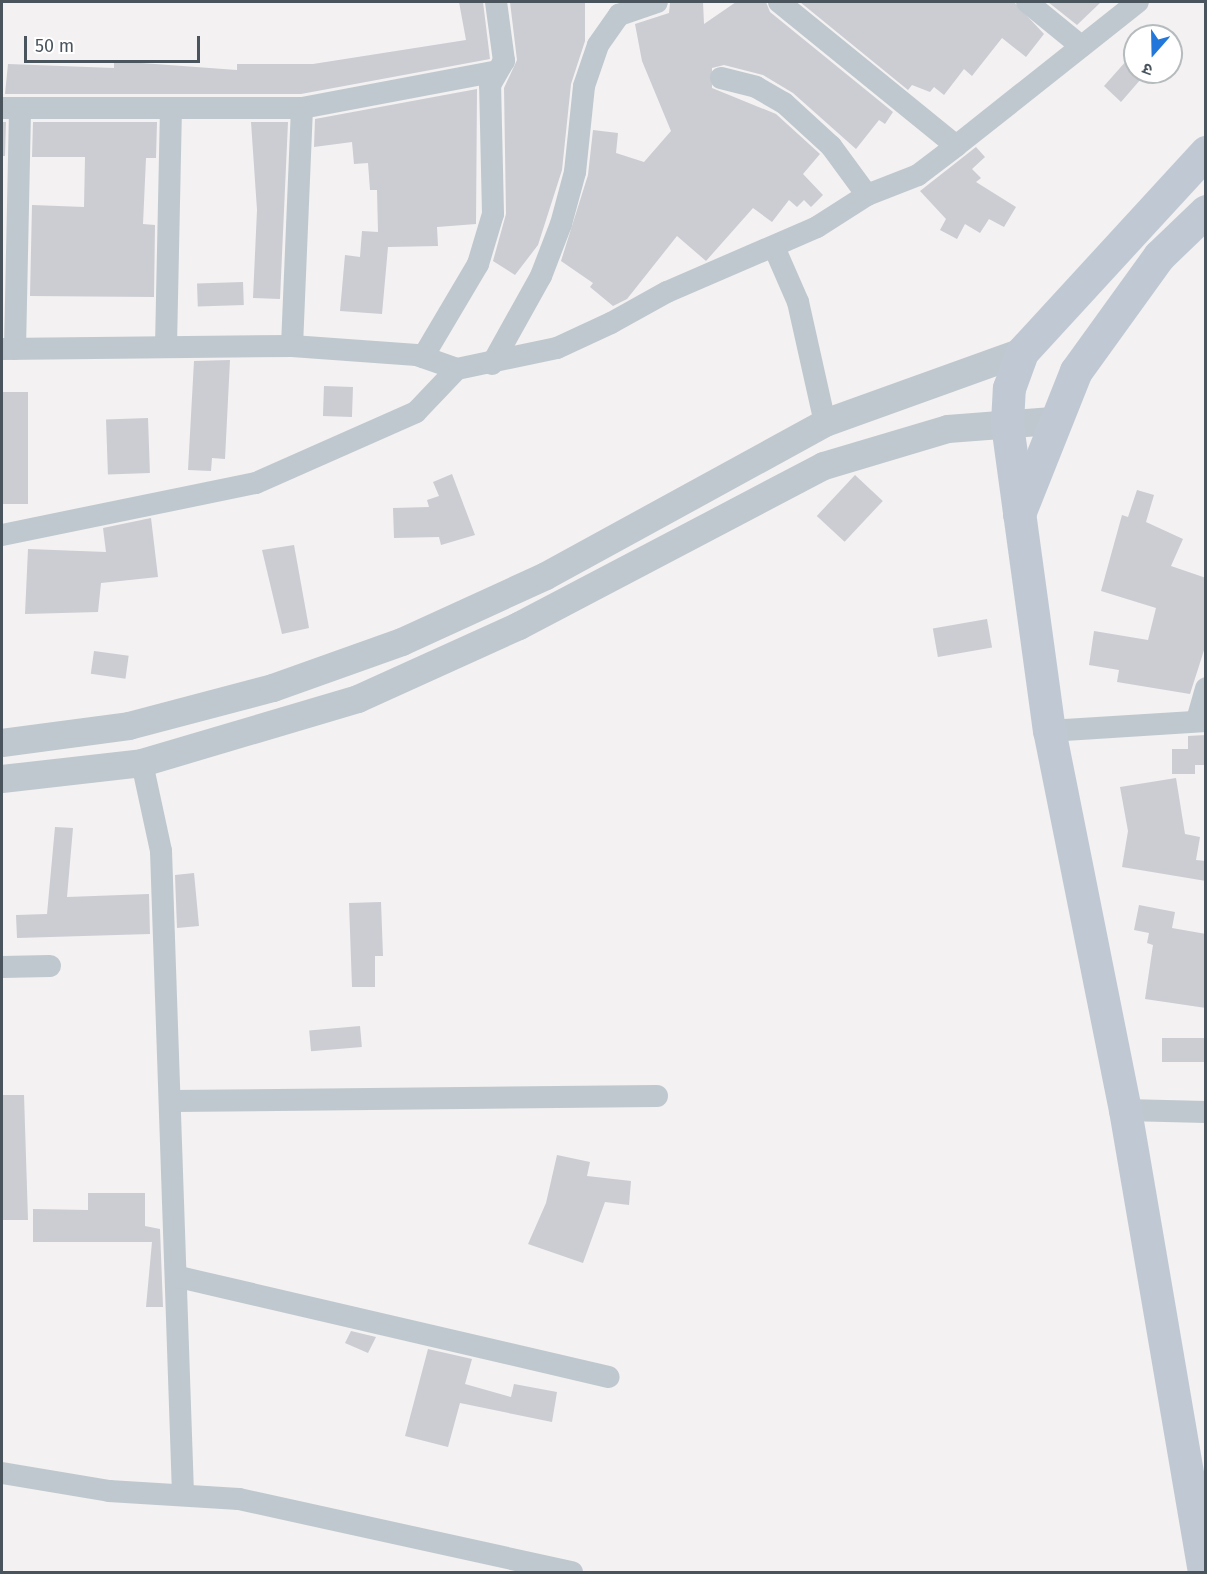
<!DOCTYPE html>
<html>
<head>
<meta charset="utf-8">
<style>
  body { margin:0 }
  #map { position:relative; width:1207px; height:1574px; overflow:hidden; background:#f3f1f1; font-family:"Fira Sans","Noto Sans Devanagari",sans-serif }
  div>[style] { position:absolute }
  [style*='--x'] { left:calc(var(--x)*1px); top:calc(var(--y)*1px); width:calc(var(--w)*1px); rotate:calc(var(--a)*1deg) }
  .building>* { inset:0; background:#cbcdd3; transform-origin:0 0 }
  .minor>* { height:22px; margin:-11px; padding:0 11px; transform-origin:11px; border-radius:11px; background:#bfc8ce }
  .tertiary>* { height:28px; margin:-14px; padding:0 14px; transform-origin:14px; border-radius:14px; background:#bfc8ce }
  .secondary>* { height:33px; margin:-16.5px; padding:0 16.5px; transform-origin:16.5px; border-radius:16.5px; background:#c0c9d3 }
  span { translate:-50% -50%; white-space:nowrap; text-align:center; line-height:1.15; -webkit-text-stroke:6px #fff; paint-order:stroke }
  .frame { position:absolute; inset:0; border:3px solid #49545d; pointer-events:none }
  .north { position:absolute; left:1123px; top:24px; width:60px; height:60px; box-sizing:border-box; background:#fff; border:2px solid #b6bbbe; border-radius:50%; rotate:200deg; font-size:16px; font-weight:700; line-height:24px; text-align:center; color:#49545d }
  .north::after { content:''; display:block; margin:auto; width:21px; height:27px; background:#2377da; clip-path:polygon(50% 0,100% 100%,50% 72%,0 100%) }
  .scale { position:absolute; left:24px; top:36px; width:176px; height:27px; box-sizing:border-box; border:3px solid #49545d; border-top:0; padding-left:8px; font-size:18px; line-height:21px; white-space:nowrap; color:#49545d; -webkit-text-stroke:4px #fff; paint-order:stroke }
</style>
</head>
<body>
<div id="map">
  <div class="building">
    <div style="clip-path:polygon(459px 2px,483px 2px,490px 59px,301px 94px,5px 94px,8px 64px,114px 68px,114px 61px,237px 70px,237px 64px,313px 64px,466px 40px)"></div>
    <div style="clip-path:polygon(510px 2px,585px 2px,585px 41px,571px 84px,562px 170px,538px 245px,515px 275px,493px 261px,506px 214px,504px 88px,517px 60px)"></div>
    <div style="clip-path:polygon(703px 2px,704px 24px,736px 2px,766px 2px,770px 12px,893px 112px,885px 124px,879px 120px,856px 149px,793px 93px,763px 75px,724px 65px,712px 68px,712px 88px,776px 114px,820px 154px,803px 174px,823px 195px,811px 207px,804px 200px,797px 207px,789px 200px,772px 222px,753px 208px,706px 261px,677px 236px,627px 299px,613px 306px,590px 287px,593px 283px,561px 261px,588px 175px,593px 130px,618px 133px,616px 153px,644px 162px,671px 131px,642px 61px,635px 24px,669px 13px,670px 3px)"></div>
    <div style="clip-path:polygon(800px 2px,1014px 2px,1044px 34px,1026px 57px,1002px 38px,972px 76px,964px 69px,944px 95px,934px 87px,930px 92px,912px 85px,908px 90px)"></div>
    <div style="clip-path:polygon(1048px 2px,1101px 2px,1077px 25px)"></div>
    <div style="clip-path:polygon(1135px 51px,1135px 72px,1147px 72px,1121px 102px,1104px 86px)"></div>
    <div style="clip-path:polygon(477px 89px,476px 224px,437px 227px,438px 246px,388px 247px,382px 314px,340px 311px,345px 255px,360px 257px,362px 231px,378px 232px,377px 190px,370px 190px,368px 163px,354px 164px,352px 142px,314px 147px,315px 119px)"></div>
    <div style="clip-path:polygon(2px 122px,6px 122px,5px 156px,2px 156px)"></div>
    <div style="clip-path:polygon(33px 122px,157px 122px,156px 158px,146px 158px,143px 224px,155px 225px,154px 297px,30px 296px,32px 205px,84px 207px,85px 157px,32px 157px)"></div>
    <div style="clip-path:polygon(251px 122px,288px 122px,280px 299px,253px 298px,257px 210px)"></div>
    <div style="clip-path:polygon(976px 147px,985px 157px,972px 169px,981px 178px,976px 182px,1016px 207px,1004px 227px,989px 219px,980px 233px,965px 224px,957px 239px,940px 230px,946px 219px,920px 191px)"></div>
    <div style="left:243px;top:282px;width:23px;height:46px;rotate:88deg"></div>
    <div style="clip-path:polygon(230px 360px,225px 459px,212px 458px,211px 471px,188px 470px,194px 361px)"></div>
    <div style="left:324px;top:386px;width:29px;height:30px;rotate:2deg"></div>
    <div style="left:2px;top:392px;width:26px;height:112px"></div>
    <div style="left:148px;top:418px;width:55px;height:42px;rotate:88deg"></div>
    <div style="clip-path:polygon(452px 474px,475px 535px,441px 545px,439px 537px,394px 538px,393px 508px,429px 507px,427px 500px,439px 496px,433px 482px)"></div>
    <div style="left:855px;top:475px;width:38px;height:56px;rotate:43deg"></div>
    <div style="clip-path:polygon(1137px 490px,1154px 495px,1146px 522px,1183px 539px,1171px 566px,1206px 578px,1206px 644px,1190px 694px,1117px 682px,1119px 670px,1089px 665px,1094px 631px,1148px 640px,1156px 608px,1101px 591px,1122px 515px,1128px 517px)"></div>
    <div style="clip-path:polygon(151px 518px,158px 577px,101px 583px,98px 612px,25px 614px,28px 549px,106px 552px,103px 528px)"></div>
    <div style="clip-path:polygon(294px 545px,309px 628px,282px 634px,262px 550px)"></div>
    <div style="left:987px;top:619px;width:29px;height:55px;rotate:80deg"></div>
    <div style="left:94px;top:651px;width:35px;height:23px;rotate:8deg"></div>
    <div style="clip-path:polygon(1206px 735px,1206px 765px,1195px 765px,1195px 774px,1172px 774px,1172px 749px,1188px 749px,1188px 736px)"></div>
    <div style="clip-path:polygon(1176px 778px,1185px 834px,1200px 837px,1196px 860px,1206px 861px,1206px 881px,1122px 867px,1128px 831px,1120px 787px)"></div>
    <div style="clip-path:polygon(55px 827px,73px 828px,67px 897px,149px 894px,150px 934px,17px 938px,16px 915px,47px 914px)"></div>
    <div style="clip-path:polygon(194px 873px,199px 926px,177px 928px,175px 875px)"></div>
    <div style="clip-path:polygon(381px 902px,383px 956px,375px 956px,375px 987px,352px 987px,349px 903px)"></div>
    <div style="clip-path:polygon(1139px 905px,1175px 912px,1172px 928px,1206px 934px,1206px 1008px,1145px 999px,1153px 945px,1147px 943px,1149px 933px,1134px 930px)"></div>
    <div style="left:360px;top:1026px;width:21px;height:51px;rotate:85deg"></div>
    <div style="left:1206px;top:1038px;width:24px;height:44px;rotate:90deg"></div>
    <div style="clip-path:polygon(2px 1095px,24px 1095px,28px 1220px,2px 1220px)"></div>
    <div style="clip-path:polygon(557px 1155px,590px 1162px,587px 1176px,631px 1181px,629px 1205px,605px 1202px,583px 1263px,528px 1244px,546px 1203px)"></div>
    <div style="clip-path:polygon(88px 1193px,145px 1193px,145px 1226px,160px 1229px,163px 1307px,146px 1307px,152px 1242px,33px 1242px,33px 1209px,88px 1210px)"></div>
    <div style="clip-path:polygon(351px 1331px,376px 1337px,368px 1353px,345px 1343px)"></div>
    <div style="clip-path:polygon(428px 1349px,472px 1359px,465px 1384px,511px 1397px,514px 1384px,557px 1392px,552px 1422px,460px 1403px,448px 1447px,405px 1436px)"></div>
  </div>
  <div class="minor">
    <div style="--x:779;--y:2;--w:228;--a:39.1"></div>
    <div style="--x:956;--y:146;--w:232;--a:-38.4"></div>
    <div style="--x:1027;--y:2;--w:70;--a:39.2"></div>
    <div style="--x:721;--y:78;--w:36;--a:14"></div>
    <div style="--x:756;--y:87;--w:32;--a:30"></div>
    <div style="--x:784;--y:103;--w:64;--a:42.5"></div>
    <div style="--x:831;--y:146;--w:61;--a:53.7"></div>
    <div style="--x:2;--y:108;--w:300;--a:0"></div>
    <div style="--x:302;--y:108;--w:194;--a:-10.7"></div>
    <div style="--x:774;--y:247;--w:60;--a:66.4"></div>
    <div style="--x:798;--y:302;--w:124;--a:77.4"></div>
    <div style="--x:166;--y:346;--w:236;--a:-88.8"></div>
    <div style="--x:292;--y:346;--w:238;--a:-87.6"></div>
    <div style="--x:2;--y:349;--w:290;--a:-0.6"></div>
    <div style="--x:292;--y:346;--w:125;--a:4.1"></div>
    <div style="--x:417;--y:355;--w:42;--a:19.3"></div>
    <div style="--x:15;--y:349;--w:241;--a:-88.8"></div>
    <div style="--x:423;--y:357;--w:108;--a:-59.4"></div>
    <div style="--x:478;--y:264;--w:52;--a:-73.3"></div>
    <div style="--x:493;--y:214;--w:129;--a:-91.3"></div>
    <div style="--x:490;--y:85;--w:28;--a:-60"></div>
    <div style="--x:504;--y:61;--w:60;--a:-97.7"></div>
    <div style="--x:492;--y:364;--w:101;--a:-60.9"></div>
    <div style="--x:541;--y:276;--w:56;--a:-69"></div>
    <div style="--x:561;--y:224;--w:54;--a:-74.9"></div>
    <div style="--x:575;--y:172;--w:86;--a:-84"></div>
    <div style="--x:584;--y:86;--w:43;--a:-71.1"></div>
    <div style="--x:598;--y:45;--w:37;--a:-55"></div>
    <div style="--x:619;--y:15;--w:40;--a:-18.9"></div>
    <div style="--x:2;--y:535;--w:259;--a:-11.6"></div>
    <div style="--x:256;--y:483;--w:175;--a:-23.9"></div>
    <div style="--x:416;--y:412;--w:59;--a:-46.4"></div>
    <div style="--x:457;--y:369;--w:102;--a:-11.9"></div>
    <div style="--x:557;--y:348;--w:60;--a:-24.8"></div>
    <div style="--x:611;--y:323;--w:64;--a:-29"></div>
    <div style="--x:667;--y:292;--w:163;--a:-23.4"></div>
    <div style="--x:817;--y:227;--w:59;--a:-32.6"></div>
    <div style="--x:867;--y:195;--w:55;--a:-21.4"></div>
    <div style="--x:918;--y:175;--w:48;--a:-37.3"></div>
    <div style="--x:1197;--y:720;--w:33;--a:-74"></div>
    <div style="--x:1049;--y:731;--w:157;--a:-3.6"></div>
    <div style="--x:142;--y:763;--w:90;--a:77.8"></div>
    <div style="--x:161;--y:851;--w:643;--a:88.04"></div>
    <div style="--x:2;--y:967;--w:48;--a:-1.2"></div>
    <div style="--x:173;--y:1101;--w:484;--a:-0.6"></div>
    <div style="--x:1125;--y:1110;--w:81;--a:1.4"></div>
    <div style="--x:179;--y:1277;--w:441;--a:13.1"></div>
    <div style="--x:2;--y:1473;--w:109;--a:9.5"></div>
    <div style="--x:109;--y:1491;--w:130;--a:3.5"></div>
    <div style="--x:239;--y:1499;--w:341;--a:12.4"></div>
  </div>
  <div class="tertiary">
    <div style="--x:2;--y:743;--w:128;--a:-7.6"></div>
    <div style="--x:129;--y:726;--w:149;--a:-14.8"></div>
    <div style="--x:273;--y:688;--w:137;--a:-19.6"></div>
    <div style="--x:402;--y:642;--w:158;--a:-24.6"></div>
    <div style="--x:546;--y:576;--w:318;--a:-28.7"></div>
    <div style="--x:825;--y:423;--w:209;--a:-19.8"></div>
    <div style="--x:2;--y:779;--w:141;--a:-6.5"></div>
    <div style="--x:142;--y:763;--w:225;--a:-16.5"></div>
    <div style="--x:358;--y:699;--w:177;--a:-24.4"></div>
    <div style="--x:519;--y:626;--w:344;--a:-27.7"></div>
    <div style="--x:824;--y:466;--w:129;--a:-16.6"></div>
    <div style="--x:948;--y:429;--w:105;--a:-4.4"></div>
  </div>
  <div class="secondary">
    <div style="--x:1019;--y:514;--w:154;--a:-68.3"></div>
    <div style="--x:1076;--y:371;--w:142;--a:-54.2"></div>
    <div style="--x:1159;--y:256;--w:65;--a:-43.8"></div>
    <div style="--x:1204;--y:1572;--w:469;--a:-99.7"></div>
    <div style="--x:1125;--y:1110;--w:387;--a:-101.3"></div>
    <div style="--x:1049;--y:731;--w:311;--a:-97.8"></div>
    <div style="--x:1007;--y:423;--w:35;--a:-87"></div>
    <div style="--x:1009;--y:388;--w:38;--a:-70"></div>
    <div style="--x:1022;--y:352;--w:272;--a:-47.4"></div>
  </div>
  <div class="frame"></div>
  <div class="north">उ</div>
  <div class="scale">50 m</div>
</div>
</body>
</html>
